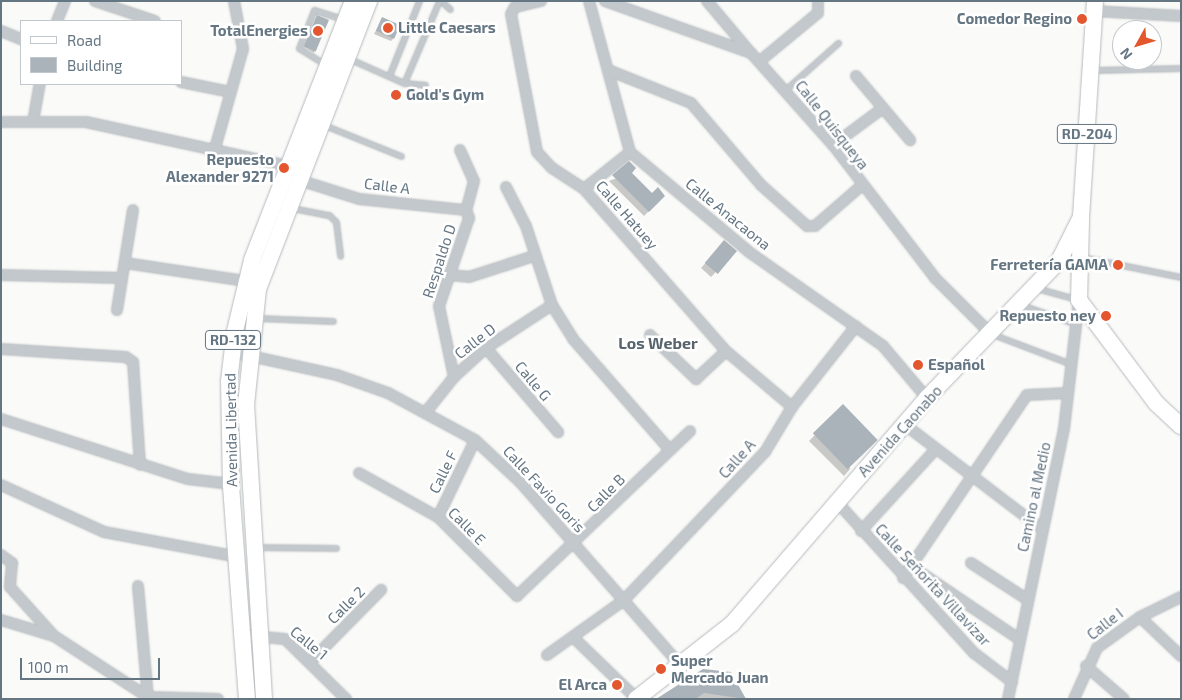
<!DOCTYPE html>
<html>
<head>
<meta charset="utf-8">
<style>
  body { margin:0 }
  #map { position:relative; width:1182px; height:700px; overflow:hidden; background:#fafaf8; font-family:"Exo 2",sans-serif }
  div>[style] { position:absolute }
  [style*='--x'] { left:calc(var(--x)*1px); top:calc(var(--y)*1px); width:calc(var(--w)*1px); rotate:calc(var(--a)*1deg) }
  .shadow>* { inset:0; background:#0003 }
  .building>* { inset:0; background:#aab3b9; transform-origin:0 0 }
  .roads { filter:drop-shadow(0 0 1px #b5babe) drop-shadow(0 0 1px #b5babe) }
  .lane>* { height:5px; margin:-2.5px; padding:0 2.5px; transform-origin:2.5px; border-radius:2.5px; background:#c3c8cc }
  .street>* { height:10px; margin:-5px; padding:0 5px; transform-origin:5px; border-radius:5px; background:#c3c8cc }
  .primary>* { height:16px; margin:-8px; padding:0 8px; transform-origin:8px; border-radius:8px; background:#fff }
  .dots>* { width:14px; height:14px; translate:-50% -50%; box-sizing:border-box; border:2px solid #fff; border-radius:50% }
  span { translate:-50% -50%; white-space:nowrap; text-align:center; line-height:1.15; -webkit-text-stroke:5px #fff; paint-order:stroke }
  .shield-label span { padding:1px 4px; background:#fff; border:1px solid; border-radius:4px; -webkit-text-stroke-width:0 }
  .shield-label { font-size:14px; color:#657683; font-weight:700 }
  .poi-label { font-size:15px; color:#657683; font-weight:700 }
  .right { translate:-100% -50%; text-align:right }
  .left { translate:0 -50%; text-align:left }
  .street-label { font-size:15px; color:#657683 }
  .neighbourhood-label { font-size:16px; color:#57646e; font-weight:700 }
  .frame { position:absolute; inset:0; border:2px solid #657683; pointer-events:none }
  .legend { position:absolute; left:20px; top:20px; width:162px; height:65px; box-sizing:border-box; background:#fff; border:1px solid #c1c8cd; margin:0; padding:6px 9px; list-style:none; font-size:15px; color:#657683 }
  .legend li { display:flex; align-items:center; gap:10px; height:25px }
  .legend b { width:25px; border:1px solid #c1c8cd }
  .north { position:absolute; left:1112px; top:20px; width:50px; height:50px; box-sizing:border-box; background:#fff; border:1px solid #c1c8cd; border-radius:50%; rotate:231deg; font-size:14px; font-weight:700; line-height:20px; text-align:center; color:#657683 }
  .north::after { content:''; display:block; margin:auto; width:18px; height:22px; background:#e4572e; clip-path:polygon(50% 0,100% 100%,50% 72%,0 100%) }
  .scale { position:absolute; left:20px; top:658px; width:140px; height:22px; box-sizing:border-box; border:2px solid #657683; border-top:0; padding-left:6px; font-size:15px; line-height:18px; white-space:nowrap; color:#657683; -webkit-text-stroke:4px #fff; paint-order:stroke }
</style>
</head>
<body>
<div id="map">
  <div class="shadow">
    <div style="clip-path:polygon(316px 18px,328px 21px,314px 53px,304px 47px)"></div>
    <div style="clip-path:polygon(382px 19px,394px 38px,391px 41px,374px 34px)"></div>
    <div style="clip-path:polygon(630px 173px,652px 195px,664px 196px,644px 216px,609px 181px)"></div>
    <div style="clip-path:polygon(720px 247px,715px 273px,711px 277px,701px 268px)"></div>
    <div style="clip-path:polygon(843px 406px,850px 469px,844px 476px,809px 441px)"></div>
    <div style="clip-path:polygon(730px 673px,745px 699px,697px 698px)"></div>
  </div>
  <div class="building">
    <div style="left:317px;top:15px;width:13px;height:34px;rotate:23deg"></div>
    <div style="left:382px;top:17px;width:20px;height:15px;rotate:24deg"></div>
    <div style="clip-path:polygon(629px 161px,636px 168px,632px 173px,652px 193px,658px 187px,665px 196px,649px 212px,612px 175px)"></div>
    <div style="left:724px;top:240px;width:17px;height:30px;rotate:40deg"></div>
    <div style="left:843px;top:404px;width:50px;height:42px;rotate:46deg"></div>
    <div style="clip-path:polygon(703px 669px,731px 672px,746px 699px,704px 693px,696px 699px,656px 699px)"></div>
  </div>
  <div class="roads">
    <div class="lane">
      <div style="--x:441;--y:1;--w:12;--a:42"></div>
      <div style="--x:350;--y:59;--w:59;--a:24"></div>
      <div style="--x:404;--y:83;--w:21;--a:5"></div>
      <div style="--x:326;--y:65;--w:32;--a:-148"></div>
      <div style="--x:299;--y:48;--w:41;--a:-68.5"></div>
      <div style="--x:314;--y:10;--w:30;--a:17"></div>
      <div style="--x:1094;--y:70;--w:87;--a:-1.3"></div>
      <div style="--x:389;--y:76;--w:81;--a:-68.2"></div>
      <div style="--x:404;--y:83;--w:89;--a:-66.9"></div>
      <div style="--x:785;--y:90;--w:71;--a:-41.6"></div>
      <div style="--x:324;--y:125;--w:83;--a:21.9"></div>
      <div style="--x:292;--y:208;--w:38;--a:11"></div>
      <div style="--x:329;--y:215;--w:10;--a:45"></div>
      <div style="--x:336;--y:222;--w:34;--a:83"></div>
      <div style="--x:1082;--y:257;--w:101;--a:11.4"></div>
      <div style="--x:1036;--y:288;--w:41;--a:15.4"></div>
      <div style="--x:1022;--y:305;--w:57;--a:19.4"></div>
      <div style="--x:257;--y:318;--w:76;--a:2.3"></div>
      <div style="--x:992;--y:334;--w:85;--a:20.8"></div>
      <div style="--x:256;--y:547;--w:80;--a:0.7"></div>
    </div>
    <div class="street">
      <div style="--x:95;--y:1;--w:63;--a:18.4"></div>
      <div style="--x:541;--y:1;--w:27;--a:167"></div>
      <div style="--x:515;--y:7;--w:8;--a:120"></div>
      <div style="--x:511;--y:14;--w:140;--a:79.3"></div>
      <div style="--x:537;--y:152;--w:22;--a:47"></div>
      <div style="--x:552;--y:168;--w:38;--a:33"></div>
      <div style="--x:584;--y:189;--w:215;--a:48.8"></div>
      <div style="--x:726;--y:351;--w:87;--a:40.3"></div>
      <div style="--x:589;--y:1;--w:156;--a:74.8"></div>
      <div style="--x:630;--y:152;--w:155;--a:40"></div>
      <div style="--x:749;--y:252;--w:164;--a:35"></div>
      <div style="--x:883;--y:346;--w:68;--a:49.8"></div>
      <div style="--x:605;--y:1;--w:155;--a:19.6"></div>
      <div style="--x:751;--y:53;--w:123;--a:48.3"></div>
      <div style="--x:833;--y:145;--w:168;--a:52.5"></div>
      <div style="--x:935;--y:278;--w:79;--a:45"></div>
      <div style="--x:707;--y:1;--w:67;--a:49.9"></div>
      <div style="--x:1094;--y:11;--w:87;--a:3.3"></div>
      <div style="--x:57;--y:21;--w:22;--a:-68"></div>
      <div style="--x:1;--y:31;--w:22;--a:22"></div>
      <div style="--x:760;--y:61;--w:75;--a:-39.6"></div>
      <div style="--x:818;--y:13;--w:12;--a:-90"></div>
      <div style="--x:608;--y:70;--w:89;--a:21.7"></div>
      <div style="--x:691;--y:103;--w:108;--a:49.5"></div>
      <div style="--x:761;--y:185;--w:62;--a:41.7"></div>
      <div style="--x:807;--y:226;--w:8;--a:0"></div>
      <div style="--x:815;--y:226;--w:61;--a:-41"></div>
      <div style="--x:856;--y:76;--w:84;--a:49.8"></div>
      <div style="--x:181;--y:82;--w:50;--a:11.5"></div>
      <div style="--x:1;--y:122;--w:85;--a:0"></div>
      <div style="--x:86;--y:122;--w:212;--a:12.3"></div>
      <div style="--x:33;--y:122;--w:39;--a:-80"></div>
      <div style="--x:833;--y:145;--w:62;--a:-36.5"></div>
      <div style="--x:460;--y:150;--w:34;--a:66"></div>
      <div style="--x:474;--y:181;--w:30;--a:105"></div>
      <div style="--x:214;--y:152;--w:107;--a:-74.3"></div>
      <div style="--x:243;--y:49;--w:49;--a:-100.6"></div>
      <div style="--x:302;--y:181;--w:60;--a:17.5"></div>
      <div style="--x:359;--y:199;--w:108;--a:5.9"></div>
      <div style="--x:466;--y:210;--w:9;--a:69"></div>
      <div style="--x:469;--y:218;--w:93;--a:108.8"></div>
      <div style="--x:439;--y:306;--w:73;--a:78.1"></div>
      <div style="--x:506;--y:187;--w:44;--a:62.9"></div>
      <div style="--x:526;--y:226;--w:83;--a:71.8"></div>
      <div style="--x:552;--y:305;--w:40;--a:58"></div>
      <div style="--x:573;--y:339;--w:147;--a:48.9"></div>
      <div style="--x:584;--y:189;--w:59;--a:-38.8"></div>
      <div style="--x:125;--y:263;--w:121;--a:8.5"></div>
      <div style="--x:1;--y:275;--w:121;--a:1.4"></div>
      <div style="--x:448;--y:275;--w:21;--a:5"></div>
      <div style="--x:469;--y:277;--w:68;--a:-17.9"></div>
      <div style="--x:117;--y:310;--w:101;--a:-80.9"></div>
      <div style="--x:650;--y:335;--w:64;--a:43.7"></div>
      <div style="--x:696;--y:379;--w:41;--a:-43"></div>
      <div style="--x:486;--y:348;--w:111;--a:49.4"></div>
      <div style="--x:1;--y:349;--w:125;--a:3.7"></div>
      <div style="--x:126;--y:357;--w:9;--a:36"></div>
      <div style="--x:133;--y:362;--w:103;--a:86.1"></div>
      <div style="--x:232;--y:352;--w:107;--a:12.4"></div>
      <div style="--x:337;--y:375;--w:54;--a:19.4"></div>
      <div style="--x:388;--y:393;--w:99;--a:28.4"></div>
      <div style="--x:475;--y:440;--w:62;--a:43"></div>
      <div style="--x:520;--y:482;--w:244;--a:48.8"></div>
      <div style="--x:426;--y:412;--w:45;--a:-51.3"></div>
      <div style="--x:454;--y:377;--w:43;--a:-42.2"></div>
      <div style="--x:486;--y:348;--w:79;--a:-33.1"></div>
      <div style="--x:1;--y:419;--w:196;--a:17.8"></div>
      <div style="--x:188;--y:479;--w:43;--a:6.6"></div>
      <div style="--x:904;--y:424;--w:173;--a:37.3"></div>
      <div style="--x:359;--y:473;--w:90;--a:29.1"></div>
      <div style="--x:438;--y:517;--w:112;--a:45"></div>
      <div style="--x:517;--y:596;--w:239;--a:-43.6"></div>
      <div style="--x:1;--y:485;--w:113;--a:24.5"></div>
      <div style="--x:104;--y:532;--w:137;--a:10.5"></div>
      <div style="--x:837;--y:502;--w:204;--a:47.8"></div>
      <div style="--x:974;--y:653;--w:48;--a:37.3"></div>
      <div style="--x:438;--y:517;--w:85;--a:-64.3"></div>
      <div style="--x:861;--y:531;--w:108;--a:-47.6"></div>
      <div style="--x:1;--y:555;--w:14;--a:36"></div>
      <div style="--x:12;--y:563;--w:24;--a:95"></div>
      <div style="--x:10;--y:587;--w:64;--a:48.1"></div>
      <div style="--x:971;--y:563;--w:68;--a:33"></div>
      <div style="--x:911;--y:566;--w:130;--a:34.1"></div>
      <div style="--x:903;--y:578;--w:221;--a:-55.9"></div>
      <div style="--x:1027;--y:395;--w:41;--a:-2.8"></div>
      <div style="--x:138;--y:586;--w:113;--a:84.9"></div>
      <div style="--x:1140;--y:617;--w:57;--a:43.6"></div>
      <div style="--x:1;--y:620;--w:55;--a:16.8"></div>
      <div style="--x:54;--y:636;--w:112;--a:33"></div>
      <div style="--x:148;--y:697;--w:70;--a:1.6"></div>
      <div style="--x:242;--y:635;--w:43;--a:5.3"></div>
      <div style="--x:285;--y:639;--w:86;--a:44.5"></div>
      <div style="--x:573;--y:637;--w:89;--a:44.1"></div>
      <div style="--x:547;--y:655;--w:95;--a:-35.5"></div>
      <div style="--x:624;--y:600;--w:204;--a:-46.4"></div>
      <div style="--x:765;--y:452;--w:52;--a:-59"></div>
      <div style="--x:792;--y:407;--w:103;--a:-51.7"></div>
      <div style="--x:311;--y:661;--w:100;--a:-45.4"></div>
      <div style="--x:1086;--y:666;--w:50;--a:41"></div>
      <div style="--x:1008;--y:699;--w:276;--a:-78.3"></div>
      <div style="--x:1064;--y:429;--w:130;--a:-83.4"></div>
      <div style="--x:1074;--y:699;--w:56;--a:-65.7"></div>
      <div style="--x:1097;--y:648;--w:53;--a:-35.8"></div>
      <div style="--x:1140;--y:617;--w:46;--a:-26"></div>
    </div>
    <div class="primary">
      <div style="--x:1081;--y:220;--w:80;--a:91.4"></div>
      <div style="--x:1079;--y:300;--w:129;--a:53.2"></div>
      <div style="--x:1156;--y:403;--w:34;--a:43"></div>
      <div style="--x:247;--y:699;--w:216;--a:-94.3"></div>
      <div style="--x:231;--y:484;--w:103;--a:-91.1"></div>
      <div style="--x:229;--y:381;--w:50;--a:-83.2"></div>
      <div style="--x:235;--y:331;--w:73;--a:-76.5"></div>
      <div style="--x:252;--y:260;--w:278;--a:-68.7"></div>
      <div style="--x:264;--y:699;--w:295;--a:-93.5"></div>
      <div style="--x:246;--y:405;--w:117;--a:-84.1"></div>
      <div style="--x:258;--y:289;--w:309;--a:-68.9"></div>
      <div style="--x:636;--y:699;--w:122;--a:-38"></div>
      <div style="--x:732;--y:624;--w:298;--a:-49.2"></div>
      <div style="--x:927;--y:398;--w:190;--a:-46.1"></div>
      <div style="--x:1059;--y:261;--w:49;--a:-63.4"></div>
      <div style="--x:1081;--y:217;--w:216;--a:-86.3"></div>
    </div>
  </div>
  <div class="dots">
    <div style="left:1082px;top:19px;background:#e4572e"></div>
    <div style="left:388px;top:28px;background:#e4572e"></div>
    <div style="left:318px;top:31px;background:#e4572e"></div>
    <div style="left:396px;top:95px;background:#e4572e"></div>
    <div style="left:284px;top:168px;background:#e4572e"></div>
    <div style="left:1118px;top:265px;background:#e4572e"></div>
    <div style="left:1106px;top:316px;background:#e4572e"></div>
    <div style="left:918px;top:365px;background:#e4572e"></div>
    <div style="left:661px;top:669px;background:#e4572e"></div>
    <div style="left:617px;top:685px;background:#e4572e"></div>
  </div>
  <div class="shield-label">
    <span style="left:1087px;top:134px">RD-204</span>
    <span style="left:233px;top:340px">RD-132</span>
  </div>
  <div class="poi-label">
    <span class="right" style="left:1072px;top:19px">Comedor Regino</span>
    <span class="left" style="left:398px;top:28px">Little Caesars</span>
    <span class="right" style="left:308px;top:31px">TotalEnergies</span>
    <span class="left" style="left:406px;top:95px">Gold's Gym</span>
    <span class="right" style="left:274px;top:168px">Repuesto<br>Alexander 9271</span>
    <span class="right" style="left:1108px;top:265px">Ferretería GAMA</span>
    <span class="right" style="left:1096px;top:316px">Repuesto ney</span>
    <span class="left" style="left:928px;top:365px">Español</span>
    <span class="left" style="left:671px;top:669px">Super<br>Mercado Juan</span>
    <span class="right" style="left:607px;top:685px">El Arca</span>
  </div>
  <div class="street-label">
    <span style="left:832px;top:125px;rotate:52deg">Calle Quisqueya</span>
    <span style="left:387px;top:186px;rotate:7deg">Calle A</span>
    <span style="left:728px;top:214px;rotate:39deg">Calle Anacaona</span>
    <span style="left:627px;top:215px;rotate:49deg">Calle Hatuey</span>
    <span style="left:439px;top:261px;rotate:-72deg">Respaldo D</span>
    <span style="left:475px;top:341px;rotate:-38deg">Calle D</span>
    <span style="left:533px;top:381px;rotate:50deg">Calle G</span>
    <span style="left:231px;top:430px;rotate:-91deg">Avenida Libertad</span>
    <span style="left:900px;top:431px;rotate:-48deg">Avenida Caonabo</span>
    <span style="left:737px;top:459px;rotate:-48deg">Calle A</span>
    <span style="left:443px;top:472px;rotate:-64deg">Calle F</span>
    <span style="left:544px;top:489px;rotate:47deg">Calle Favio Goris</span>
    <span style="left:606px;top:493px;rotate:-45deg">Calle B</span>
    <span style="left:1034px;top:497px;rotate:-78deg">Camino al Medio</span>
    <span style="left:467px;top:526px;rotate:45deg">Calle E</span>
    <span style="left:933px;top:585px;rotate:47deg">Calle Señorita Villavizar</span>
    <span style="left:346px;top:605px;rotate:-45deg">Calle 2</span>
    <span style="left:1105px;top:624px;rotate:-38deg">Calle I</span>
    <span style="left:309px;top:643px;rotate:39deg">Calle 1</span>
  </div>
  <div class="neighbourhood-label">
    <span style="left:658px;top:343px">Los Weber</span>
  </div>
  <div class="frame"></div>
  <ul class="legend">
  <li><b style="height:6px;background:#fff"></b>Road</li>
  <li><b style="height:14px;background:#aab3b9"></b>Building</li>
  </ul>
  <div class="north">N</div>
  <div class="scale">100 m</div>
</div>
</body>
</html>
